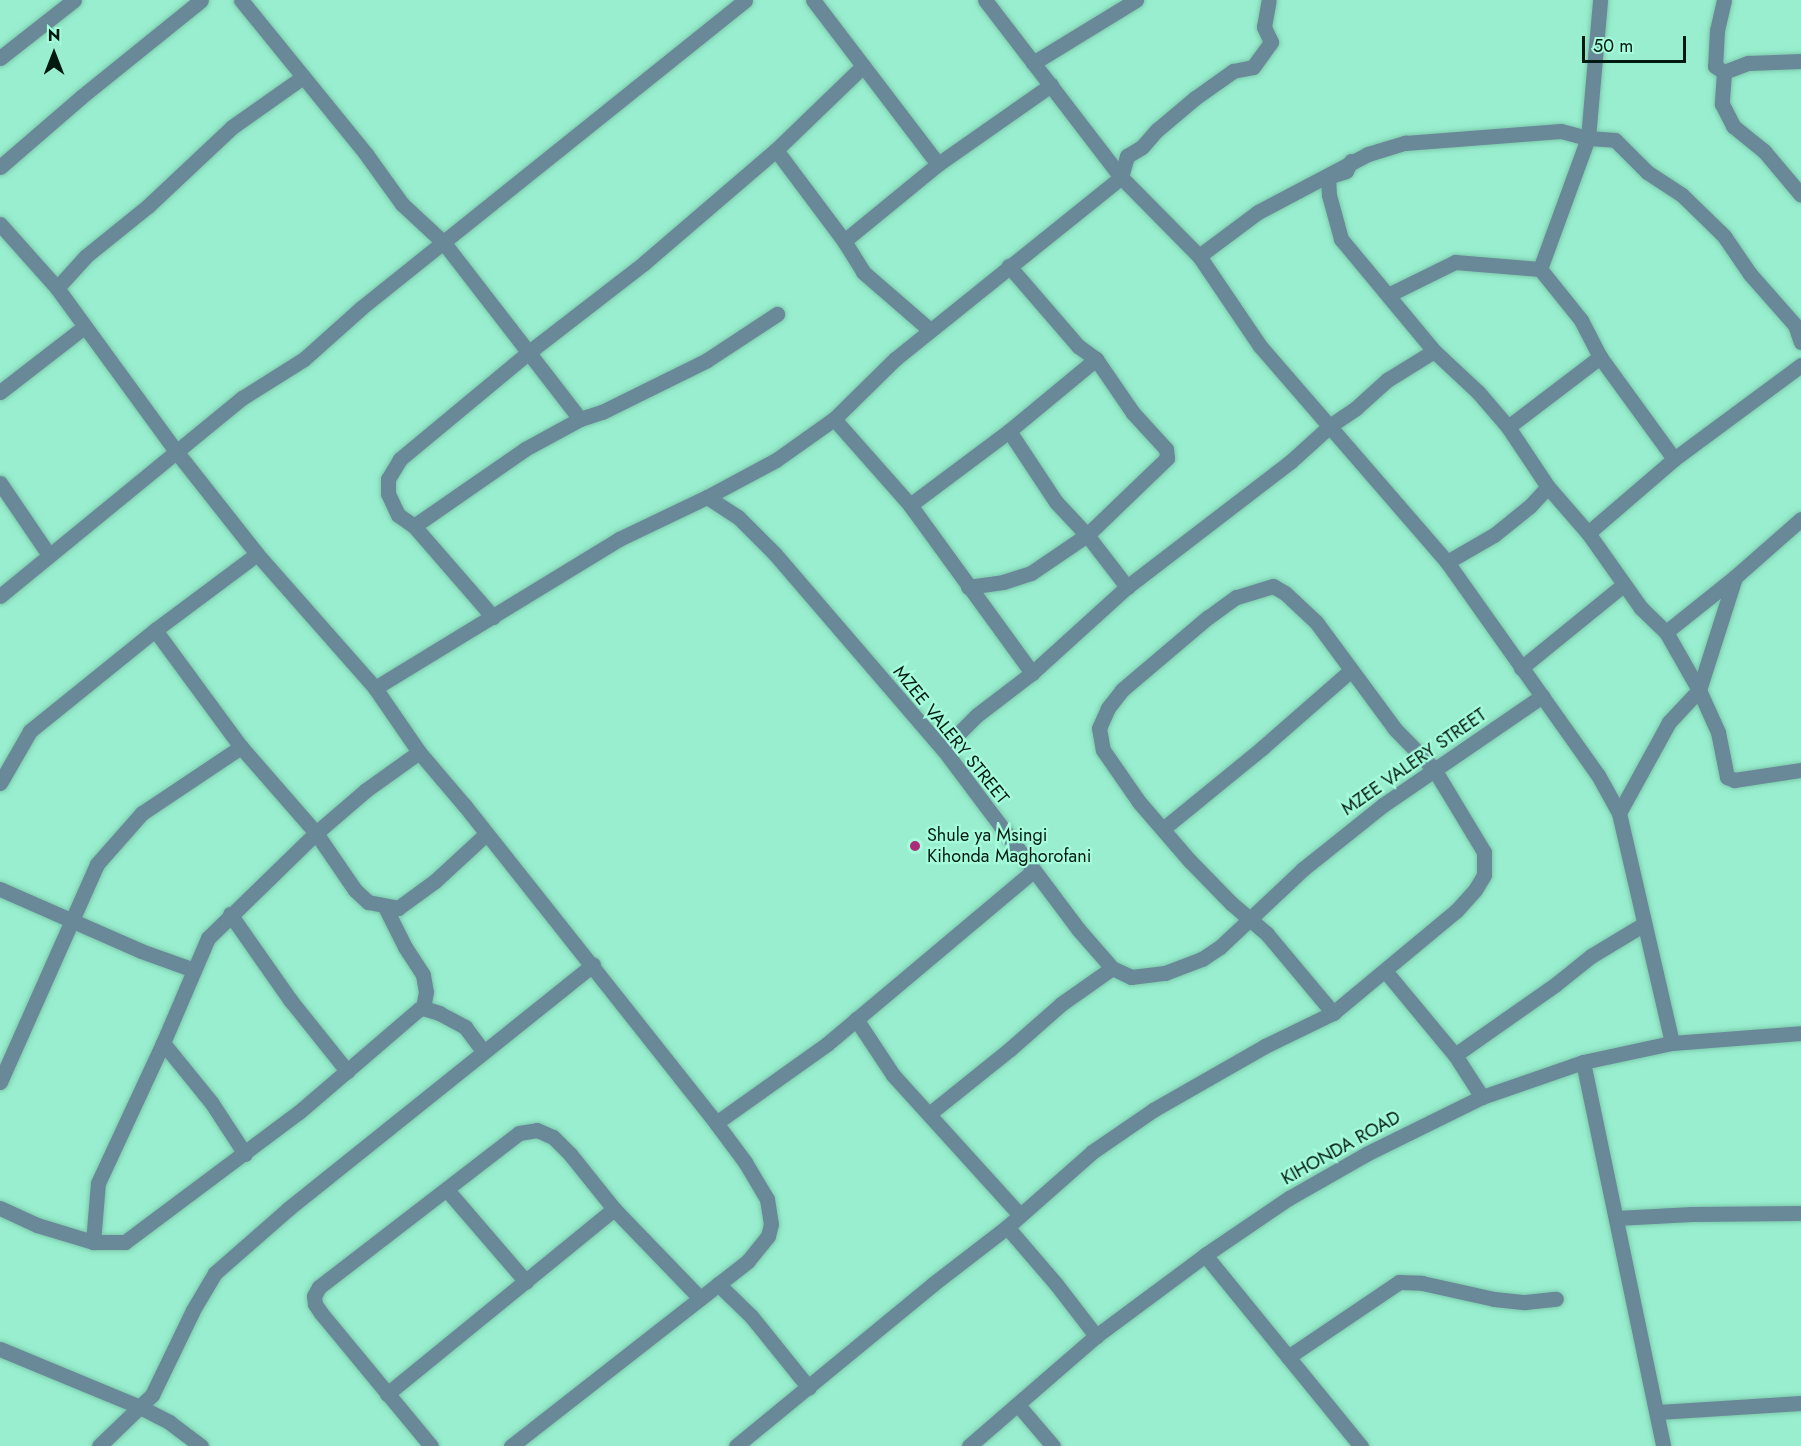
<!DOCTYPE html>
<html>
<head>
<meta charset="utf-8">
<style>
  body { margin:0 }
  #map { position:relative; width:1801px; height:1446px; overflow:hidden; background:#98eece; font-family:Jost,sans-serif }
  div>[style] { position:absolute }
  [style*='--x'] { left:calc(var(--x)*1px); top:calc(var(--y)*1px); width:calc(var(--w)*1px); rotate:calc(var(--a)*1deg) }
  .roads { filter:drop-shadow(0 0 2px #7dc8ac) drop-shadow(0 0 2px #7dc8ac) }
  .minor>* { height:15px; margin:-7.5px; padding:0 7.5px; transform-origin:7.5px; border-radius:7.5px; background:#698999 }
  .tertiary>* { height:15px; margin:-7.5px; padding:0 7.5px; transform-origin:7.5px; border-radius:7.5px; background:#698999 }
  .dots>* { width:16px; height:16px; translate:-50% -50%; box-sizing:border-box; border:3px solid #a5fcdb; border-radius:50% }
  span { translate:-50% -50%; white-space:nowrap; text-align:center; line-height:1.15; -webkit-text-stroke:4.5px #a5fcdb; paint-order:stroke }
  .street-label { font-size:18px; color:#001a11 }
  .poi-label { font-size:18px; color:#001a11 }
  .left { translate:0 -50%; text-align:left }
  .north { position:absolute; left:24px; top:24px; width:60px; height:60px; -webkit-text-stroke:4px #a5fcdb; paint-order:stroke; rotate:0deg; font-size:16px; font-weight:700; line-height:24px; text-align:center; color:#001a11 }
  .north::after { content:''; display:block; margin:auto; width:21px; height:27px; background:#001a11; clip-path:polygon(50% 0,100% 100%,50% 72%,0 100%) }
  .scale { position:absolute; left:1582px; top:36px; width:104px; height:27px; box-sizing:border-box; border:3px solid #001a11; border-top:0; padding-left:8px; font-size:18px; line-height:21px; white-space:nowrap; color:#001a11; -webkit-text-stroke:4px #a5fcdb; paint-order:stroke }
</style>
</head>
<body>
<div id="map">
  <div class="roads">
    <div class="minor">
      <div style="--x:241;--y:0;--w:198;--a:50.9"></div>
      <div style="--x:366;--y:154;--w:62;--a:54.2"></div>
      <div style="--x:402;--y:204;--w:57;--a:42.9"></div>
      <div style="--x:444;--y:243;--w:222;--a:52.3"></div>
      <div style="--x:813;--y:0;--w:206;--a:52.7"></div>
      <div style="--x:985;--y:0;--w:223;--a:52.5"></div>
      <div style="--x:1121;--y:177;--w:111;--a:45.4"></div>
      <div style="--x:1199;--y:256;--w:109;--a:55.9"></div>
      <div style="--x:1260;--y:346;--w:286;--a:49.1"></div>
      <div style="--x:1447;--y:562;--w:261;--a:54.7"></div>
      <div style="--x:1598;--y:775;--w:43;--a:61.1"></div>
      <div style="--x:1619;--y:813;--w:236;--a:77"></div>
      <div style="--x:1724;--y:0;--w:31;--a:103"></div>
      <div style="--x:1717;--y:30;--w:36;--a:93"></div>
      <div style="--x:1715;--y:66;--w:11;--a:34"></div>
      <div style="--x:1724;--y:72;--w:32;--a:94"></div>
      <div style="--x:1722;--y:104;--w:25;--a:63"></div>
      <div style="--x:1733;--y:126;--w:40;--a:39"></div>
      <div style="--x:1764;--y:151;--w:57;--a:49.9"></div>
      <div style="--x:0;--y:58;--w:94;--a:-38.1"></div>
      <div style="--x:1033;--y:63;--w:121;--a:-31.5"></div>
      <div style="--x:1724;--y:72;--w:26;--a:-21"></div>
      <div style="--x:1748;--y:63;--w:53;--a:-2.2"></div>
      <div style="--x:776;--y:150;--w:114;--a:53.2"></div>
      <div style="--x:844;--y:241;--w:36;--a:58"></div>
      <div style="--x:863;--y:272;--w:89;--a:40.9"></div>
      <div style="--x:1351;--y:161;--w:11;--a:117"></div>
      <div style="--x:1346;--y:171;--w:19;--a:162"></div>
      <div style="--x:1328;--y:177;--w:18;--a:87"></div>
      <div style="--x:1329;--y:195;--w:46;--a:74.7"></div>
      <div style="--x:1341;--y:239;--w:146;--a:50.3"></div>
      <div style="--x:1434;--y:351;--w:60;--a:43"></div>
      <div style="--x:1478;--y:392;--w:46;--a:49.4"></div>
      <div style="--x:1508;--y:427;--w:72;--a:56.3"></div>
      <div style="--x:1548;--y:487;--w:61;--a:49"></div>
      <div style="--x:1588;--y:533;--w:92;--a:54.8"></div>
      <div style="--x:1641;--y:608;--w:35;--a:44"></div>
      <div style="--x:1666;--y:632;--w:67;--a:60.4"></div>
      <div style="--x:1699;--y:690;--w:46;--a:65.7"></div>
      <div style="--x:1718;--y:732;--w:46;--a:78.7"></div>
      <div style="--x:1727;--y:777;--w:8;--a:23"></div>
      <div style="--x:1734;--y:780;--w:68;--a:-8.5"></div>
      <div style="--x:0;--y:167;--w:107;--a:-40.8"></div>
      <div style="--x:81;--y:97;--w:154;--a:-38.9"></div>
      <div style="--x:0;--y:224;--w:86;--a:48.3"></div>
      <div style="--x:57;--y:288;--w:200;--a:53.9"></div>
      <div style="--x:175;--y:450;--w:132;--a:51.7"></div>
      <div style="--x:257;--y:554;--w:127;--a:143.3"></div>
      <div style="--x:155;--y:630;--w:161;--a:141.1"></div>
      <div style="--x:30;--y:731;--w:60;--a:120"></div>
      <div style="--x:844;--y:241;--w:122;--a:-39.3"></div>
      <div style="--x:938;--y:164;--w:138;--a:-35"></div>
      <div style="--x:1199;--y:256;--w:74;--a:-36.7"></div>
      <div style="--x:1258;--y:212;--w:124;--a:-27.8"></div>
      <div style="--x:1368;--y:154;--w:39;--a:-17"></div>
      <div style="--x:1405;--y:143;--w:156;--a:-4.4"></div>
      <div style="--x:1561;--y:131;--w:28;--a:15"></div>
      <div style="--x:1588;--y:138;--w:27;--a:4"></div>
      <div style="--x:1615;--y:140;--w:45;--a:45"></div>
      <div style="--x:1647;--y:172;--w:42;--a:33.3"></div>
      <div style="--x:1682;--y:195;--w:59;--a:44.3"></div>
      <div style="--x:1724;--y:236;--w:46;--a:55.6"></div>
      <div style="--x:1750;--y:274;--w:68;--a:48.6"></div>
      <div style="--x:1795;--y:325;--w:18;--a:71"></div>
      <div style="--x:1540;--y:269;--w:140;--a:-69.9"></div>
      <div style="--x:1588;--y:138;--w:139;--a:-85"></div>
      <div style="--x:57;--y:288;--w:43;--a:-47.8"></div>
      <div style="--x:86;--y:256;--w:80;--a:-38.9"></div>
      <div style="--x:148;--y:206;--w:115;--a:-43.2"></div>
      <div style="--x:232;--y:127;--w:87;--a:-35.2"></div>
      <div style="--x:1388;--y:295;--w:75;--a:-26.2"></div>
      <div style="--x:1455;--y:262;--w:85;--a:4.7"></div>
      <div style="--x:1540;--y:269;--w:65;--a:51.2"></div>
      <div style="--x:1581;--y:320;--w:42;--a:62.8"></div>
      <div style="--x:1600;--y:357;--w:126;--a:54"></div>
      <div style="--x:1096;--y:359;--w:113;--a:140.4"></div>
      <div style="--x:1009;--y:431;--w:85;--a:56.5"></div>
      <div style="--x:1056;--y:502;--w:45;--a:46.8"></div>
      <div style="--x:1087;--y:535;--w:66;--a:52.4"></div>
      <div style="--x:0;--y:392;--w:106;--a:-37.7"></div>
      <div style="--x:834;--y:419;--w:115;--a:48.5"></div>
      <div style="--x:910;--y:505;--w:208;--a:54"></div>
      <div style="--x:1508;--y:427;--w:116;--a:-37.3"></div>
      <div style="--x:0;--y:483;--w:87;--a:55.8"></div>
      <div style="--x:707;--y:497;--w:37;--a:33"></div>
      <div style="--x:738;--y:517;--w:52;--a:45"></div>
      <div style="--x:775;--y:554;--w:257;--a:49.3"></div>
      <div style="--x:943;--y:749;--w:225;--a:53.1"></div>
      <div style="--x:1078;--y:929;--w:52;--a:48.9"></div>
      <div style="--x:1112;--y:968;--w:21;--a:25"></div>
      <div style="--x:1131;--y:977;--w:34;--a:-7"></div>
      <div style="--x:1165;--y:973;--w:40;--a:-21"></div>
      <div style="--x:1202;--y:959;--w:22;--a:-34"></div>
      <div style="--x:1220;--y:947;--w:114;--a:-43.2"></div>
      <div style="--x:1303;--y:869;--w:102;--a:-38.7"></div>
      <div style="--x:1383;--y:805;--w:193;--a:-34.4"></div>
      <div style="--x:910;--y:505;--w:124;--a:-36.8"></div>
      <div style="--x:414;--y:526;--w:135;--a:-34.7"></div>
      <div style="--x:525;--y:449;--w:63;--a:-28.6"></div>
      <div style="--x:580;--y:419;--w:23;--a:-18"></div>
      <div style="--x:602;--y:412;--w:117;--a:-26.3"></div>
      <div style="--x:707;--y:360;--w:84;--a:-33.3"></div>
      <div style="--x:1588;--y:533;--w:113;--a:-40.7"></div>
      <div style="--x:1674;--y:459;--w:158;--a:-36.5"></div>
      <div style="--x:257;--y:554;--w:179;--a:48.6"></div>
      <div style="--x:375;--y:688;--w:78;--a:55.5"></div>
      <div style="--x:419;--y:752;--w:71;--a:49.6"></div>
      <div style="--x:465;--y:806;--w:404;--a:51.6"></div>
      <div style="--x:716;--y:1123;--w:49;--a:53.4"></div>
      <div style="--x:745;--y:1162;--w:43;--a:59.3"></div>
      <div style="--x:767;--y:1199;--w:25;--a:81"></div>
      <div style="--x:771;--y:1224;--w:12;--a:104"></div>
      <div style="--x:768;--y:1236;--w:32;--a:129"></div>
      <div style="--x:748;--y:1261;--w:301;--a:142"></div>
      <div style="--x:1447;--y:562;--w:54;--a:-29.9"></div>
      <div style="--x:1494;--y:535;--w:46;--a:-38.9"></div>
      <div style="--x:1530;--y:506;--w:26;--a:-47"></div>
      <div style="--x:968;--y:587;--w:35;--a:-8"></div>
      <div style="--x:1003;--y:582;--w:29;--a:-18"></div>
      <div style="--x:1031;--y:573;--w:68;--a:-34.2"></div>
      <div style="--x:1087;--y:535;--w:111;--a:-43.9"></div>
      <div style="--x:1167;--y:458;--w:9;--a:-96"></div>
      <div style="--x:1166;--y:449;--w:49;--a:-132.5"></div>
      <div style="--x:1133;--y:413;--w:65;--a:-124.4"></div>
      <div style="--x:1096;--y:359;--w:22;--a:-144"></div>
      <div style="--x:1078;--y:346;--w:106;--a:-130.8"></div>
      <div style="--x:0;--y:596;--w:313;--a:-39.3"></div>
      <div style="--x:242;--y:398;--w:73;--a:-32.2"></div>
      <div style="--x:304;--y:359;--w:76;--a:-41.8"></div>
      <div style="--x:361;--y:308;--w:492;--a:-38.7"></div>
      <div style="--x:493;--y:617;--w:121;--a:-131"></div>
      <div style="--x:414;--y:526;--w:19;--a:-145"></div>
      <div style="--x:398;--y:515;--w:23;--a:-115"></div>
      <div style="--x:388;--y:494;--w:15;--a:-90"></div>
      <div style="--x:388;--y:479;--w:23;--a:-59"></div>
      <div style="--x:400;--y:459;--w:168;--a:-39.7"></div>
      <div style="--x:529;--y:352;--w:145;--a:-37.7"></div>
      <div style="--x:644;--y:263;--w:174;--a:-40.6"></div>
      <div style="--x:776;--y:150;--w:121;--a:-44"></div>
      <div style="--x:155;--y:630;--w:145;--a:53.7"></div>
      <div style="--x:241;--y:747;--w:114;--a:48.9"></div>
      <div style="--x:316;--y:833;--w:69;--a:55.6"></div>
      <div style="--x:355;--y:890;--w:18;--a:43"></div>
      <div style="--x:368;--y:902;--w:31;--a:11"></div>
      <div style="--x:398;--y:908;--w:46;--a:-36.1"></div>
      <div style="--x:435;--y:881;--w:69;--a:-42.7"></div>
      <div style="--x:1666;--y:632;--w:88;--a:-38.6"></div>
      <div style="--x:1521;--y:668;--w:132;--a:-39.1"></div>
      <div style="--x:375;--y:688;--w:286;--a:-31.4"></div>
      <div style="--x:619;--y:539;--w:98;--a:-25.5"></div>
      <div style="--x:707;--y:497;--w:78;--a:-28.2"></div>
      <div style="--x:776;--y:460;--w:71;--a:-35.3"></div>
      <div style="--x:834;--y:419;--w:86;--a:-44.5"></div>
      <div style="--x:895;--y:359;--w:290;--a:-38.8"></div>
      <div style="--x:1121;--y:177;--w:22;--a:-74"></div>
      <div style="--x:1127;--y:156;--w:17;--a:-31"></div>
      <div style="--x:1142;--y:147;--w:23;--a:-49"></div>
      <div style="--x:1157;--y:130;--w:50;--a:-40.1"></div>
      <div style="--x:1195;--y:98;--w:47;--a:-35.4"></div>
      <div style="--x:1233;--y:71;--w:20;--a:-11"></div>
      <div style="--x:1253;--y:67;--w:31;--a:-54"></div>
      <div style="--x:1271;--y:42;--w:17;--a:-115"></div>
      <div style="--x:1264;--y:27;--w:27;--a:-80"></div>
      <div style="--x:943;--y:749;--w:48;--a:-45"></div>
      <div style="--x:977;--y:715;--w:69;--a:-37.4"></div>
      <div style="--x:1032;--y:673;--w:128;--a:-42.2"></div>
      <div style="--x:1127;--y:587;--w:205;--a:-37.5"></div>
      <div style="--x:1290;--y:462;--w:55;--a:-42.1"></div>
      <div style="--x:1331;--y:425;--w:30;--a:-34"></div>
      <div style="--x:1356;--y:408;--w:42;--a:-42.1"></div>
      <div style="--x:1387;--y:380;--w:55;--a:-31.7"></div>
      <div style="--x:1619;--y:813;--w:104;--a:-61.2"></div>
      <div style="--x:1669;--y:722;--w:44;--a:-46.8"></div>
      <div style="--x:1699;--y:690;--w:119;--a:-72.3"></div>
      <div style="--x:1735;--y:577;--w:88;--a:-41.3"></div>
      <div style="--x:1164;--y:828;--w:127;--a:-39.2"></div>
      <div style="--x:1262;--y:748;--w:118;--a:-41.2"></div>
      <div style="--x:0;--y:889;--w:154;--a:23.7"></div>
      <div style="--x:141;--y:951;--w:56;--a:19.7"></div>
      <div style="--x:385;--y:907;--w:45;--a:63.4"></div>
      <div style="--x:405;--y:947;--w:33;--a:57"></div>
      <div style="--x:423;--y:975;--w:17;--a:80"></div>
      <div style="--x:426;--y:992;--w:16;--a:101"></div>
      <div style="--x:230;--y:914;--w:106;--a:55"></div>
      <div style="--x:291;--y:1001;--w:90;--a:51.3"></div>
      <div style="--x:1386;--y:972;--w:108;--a:50.3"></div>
      <div style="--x:1455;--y:1055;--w:50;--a:57.3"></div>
      <div style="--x:856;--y:1019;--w:67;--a:56.5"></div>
      <div style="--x:893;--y:1075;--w:189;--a:47.8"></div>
      <div style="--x:163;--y:1043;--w:76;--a:50.9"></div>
      <div style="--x:211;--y:1102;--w:62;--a:56.8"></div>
      <div style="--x:1455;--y:1055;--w:123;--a:-35.1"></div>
      <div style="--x:1556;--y:984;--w:45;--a:-38.7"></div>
      <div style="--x:1591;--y:956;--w:62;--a:-31.1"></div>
      <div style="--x:1583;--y:1062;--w:392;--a:78.2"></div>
      <div style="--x:0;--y:1082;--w:239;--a:-66"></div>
      <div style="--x:97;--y:864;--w:68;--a:-48.6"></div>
      <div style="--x:142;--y:813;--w:119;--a:-33.7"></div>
      <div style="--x:929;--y:1114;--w:104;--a:-38.7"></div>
      <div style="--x:1010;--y:1049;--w:68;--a:-41.4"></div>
      <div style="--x:1061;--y:1004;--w:62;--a:-35.2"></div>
      <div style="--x:716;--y:1123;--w:136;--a:-35.4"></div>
      <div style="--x:827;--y:1044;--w:269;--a:-40"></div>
      <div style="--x:447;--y:1190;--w:121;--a:49.3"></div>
      <div style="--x:0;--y:1208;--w:41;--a:24.7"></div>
      <div style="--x:37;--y:1225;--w:59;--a:16.9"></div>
      <div style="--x:93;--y:1242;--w:32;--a:0"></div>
      <div style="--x:125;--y:1242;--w:217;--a:-36.8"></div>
      <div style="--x:299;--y:1112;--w:158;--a:-40.6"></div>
      <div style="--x:419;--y:1009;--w:4;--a:-14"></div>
      <div style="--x:423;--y:1008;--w:17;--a:17"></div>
      <div style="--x:439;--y:1013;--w:30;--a:28"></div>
      <div style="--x:465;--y:1027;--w:30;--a:53"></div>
      <div style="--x:1616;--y:1218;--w:76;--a:-3"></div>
      <div style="--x:1692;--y:1214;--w:109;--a:-0.5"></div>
      <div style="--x:1007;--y:1227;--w:75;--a:49.3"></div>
      <div style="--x:1056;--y:1284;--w:66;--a:52.4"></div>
      <div style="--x:93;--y:1242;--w:59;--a:-85.2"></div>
      <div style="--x:98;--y:1183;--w:154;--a:-65.1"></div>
      <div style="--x:163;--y:1043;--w:114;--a:-66.8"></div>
      <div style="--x:208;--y:938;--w:151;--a:-44.2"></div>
      <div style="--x:316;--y:833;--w:66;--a:-40.7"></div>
      <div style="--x:366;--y:790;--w:65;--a:-35.6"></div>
      <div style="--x:1205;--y:1255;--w:247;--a:50.8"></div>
      <div style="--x:718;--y:1284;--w:46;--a:44.1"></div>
      <div style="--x:751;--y:1316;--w:92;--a:51.1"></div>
      <div style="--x:0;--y:1349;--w:152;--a:22.5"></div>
      <div style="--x:140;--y:1407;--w:33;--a:27"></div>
      <div style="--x:169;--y:1422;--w:40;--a:37"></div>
      <div style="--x:1288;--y:1357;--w:134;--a:-34"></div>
      <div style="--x:1399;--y:1282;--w:23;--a:2"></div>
      <div style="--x:1422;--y:1283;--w:74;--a:12.5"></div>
      <div style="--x:1494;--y:1299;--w:31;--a:6"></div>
      <div style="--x:1525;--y:1302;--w:31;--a:-6"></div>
      <div style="--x:387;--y:1394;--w:293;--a:-39.2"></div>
      <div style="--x:1018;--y:1405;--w:54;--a:49.5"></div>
      <div style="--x:1658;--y:1412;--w:143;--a:-3.6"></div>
      <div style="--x:99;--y:1446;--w:74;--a:-43.9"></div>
      <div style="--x:152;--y:1395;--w:94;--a:-64.2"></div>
      <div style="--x:193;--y:1310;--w:43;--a:-59.3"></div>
      <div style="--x:215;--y:1273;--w:97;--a:-41.2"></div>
      <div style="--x:288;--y:1209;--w:391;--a:-38.7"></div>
      <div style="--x:431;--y:1446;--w:173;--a:-129.6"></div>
      <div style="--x:321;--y:1313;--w:11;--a:-124"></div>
      <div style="--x:315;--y:1304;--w:8;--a:-97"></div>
      <div style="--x:314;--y:1296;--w:10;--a:-61"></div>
      <div style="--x:319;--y:1287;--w:252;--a:-37.6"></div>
      <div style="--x:519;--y:1133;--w:18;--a:-9"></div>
      <div style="--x:537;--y:1130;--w:17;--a:24"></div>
      <div style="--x:553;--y:1137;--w:24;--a:45"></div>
      <div style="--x:570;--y:1154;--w:70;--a:51.3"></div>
      <div style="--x:614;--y:1209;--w:124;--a:46"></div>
      <div style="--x:736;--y:1446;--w:255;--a:-39.4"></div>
      <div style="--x:933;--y:1284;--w:93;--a:-37.6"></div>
      <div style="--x:1007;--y:1227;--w:113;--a:-41.4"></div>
      <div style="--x:1092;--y:1152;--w:74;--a:-34.5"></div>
      <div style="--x:1153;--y:1110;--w:129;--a:-29.7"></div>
      <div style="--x:1265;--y:1046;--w:76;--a:-25.9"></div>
      <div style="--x:1333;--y:1013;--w:160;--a:-39.7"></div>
      <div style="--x:1456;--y:911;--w:28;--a:-48"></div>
      <div style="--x:1475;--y:890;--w:17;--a:-59"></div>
      <div style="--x:1484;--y:875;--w:23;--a:-90"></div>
      <div style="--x:1484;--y:852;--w:97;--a:-121.1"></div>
      <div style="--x:1434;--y:769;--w:56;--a:-134.3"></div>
      <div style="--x:1395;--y:729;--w:133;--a:-126.4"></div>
      <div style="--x:1316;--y:622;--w:42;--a:-136.9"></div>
      <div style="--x:1285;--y:593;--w:14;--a:-150"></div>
      <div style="--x:1273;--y:586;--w:39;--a:163"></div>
      <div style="--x:1236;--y:597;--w:34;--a:144"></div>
      <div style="--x:1208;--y:617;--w:113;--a:139.7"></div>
      <div style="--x:1122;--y:690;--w:23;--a:128"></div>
      <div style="--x:1108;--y:708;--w:22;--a:114"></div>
      <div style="--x:1099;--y:728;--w:22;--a:80"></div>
      <div style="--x:1103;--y:750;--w:63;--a:55.3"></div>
      <div style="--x:1139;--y:802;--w:78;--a:49.2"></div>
      <div style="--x:1190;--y:861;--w:59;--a:45.7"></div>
      <div style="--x:1231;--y:903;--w:48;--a:40.7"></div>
      <div style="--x:1267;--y:934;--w:103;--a:50.1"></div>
    </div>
    <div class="tertiary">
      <div style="--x:969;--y:1446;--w:168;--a:-40.9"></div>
      <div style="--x:1096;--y:1336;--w:136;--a:-36.6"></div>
      <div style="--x:1205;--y:1255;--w:102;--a:-34.2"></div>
      <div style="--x:1289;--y:1198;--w:89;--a:-29.7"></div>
      <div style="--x:1366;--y:1154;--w:129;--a:-26.2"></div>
      <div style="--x:1482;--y:1097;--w:107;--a:-19.1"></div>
      <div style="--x:1583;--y:1062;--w:91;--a:-12.1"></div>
      <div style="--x:1672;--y:1043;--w:129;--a:-4.4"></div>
    </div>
  </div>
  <div class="dots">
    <div style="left:915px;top:846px;background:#ab2b78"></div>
  </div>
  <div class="street-label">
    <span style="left:951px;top:735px;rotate:51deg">MZEE VALERY STREET</span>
    <span style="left:1414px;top:762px;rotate:-35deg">MZEE VALERY STREET</span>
    <span style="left:1341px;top:1148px;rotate:-29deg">KIHONDA ROAD</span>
  </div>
  <div class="poi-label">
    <span class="left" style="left:927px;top:846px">Shule ya Msingi<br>Kihonda Maghorofani</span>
  </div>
  <div class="north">N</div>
  <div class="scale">50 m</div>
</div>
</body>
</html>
